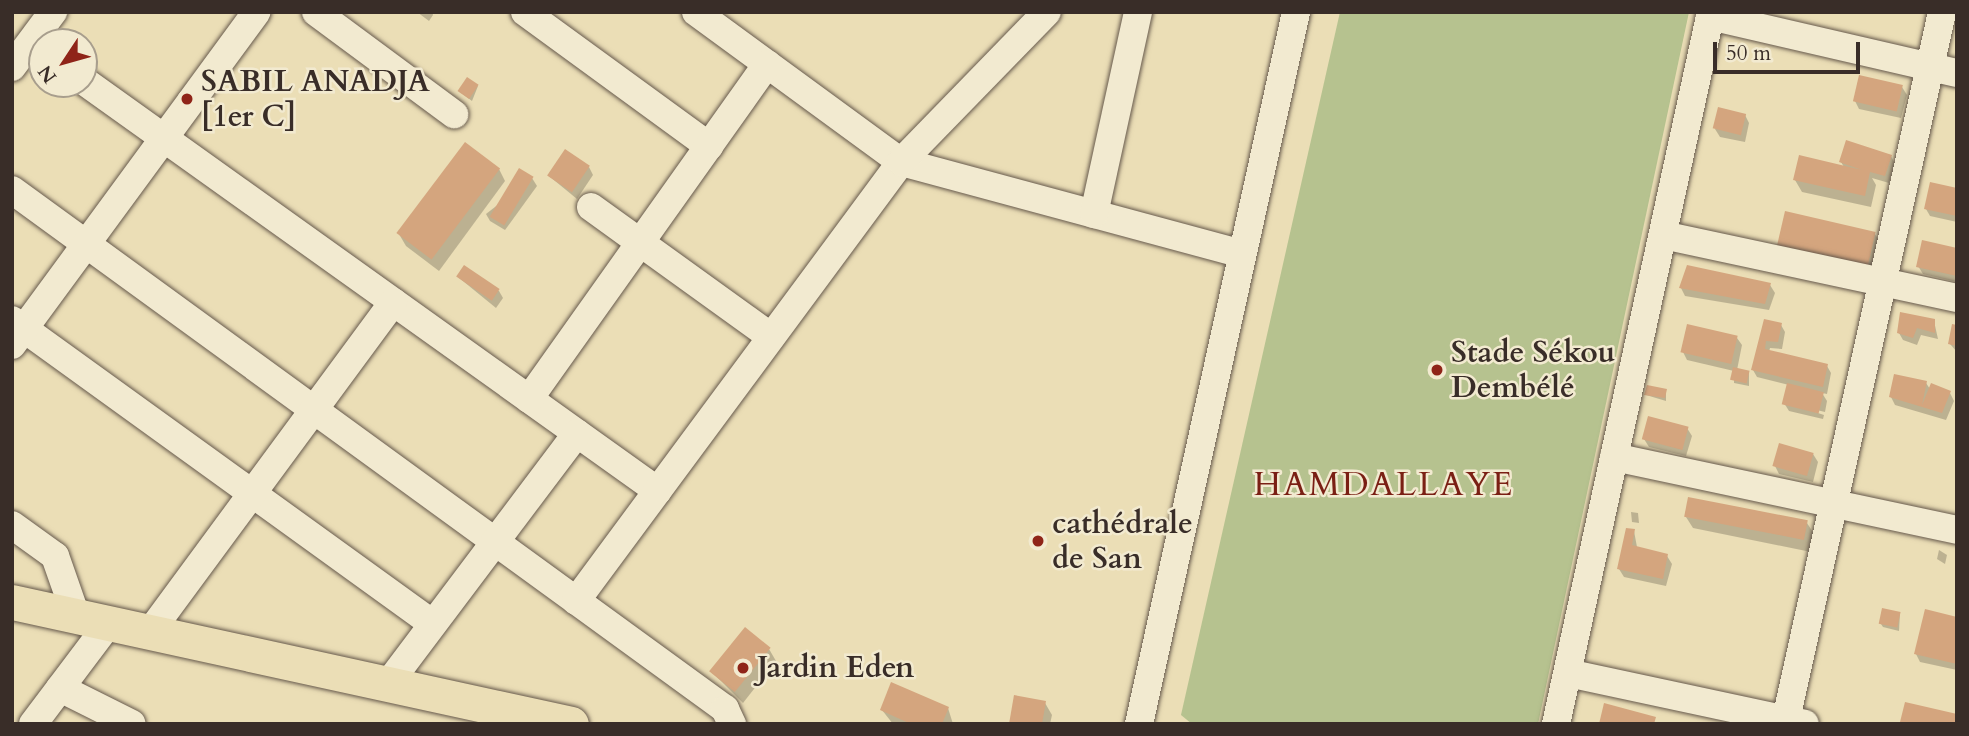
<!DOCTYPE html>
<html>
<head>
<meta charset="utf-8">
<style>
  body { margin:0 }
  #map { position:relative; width:1969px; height:736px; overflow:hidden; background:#ebdeb6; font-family:Cardo,serif }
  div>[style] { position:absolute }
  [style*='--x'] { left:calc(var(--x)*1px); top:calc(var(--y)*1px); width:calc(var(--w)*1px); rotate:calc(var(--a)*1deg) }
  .green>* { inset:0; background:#b6c28f }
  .shadow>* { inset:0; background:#0003 }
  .building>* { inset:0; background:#d4a57e; transform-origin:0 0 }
  .roads { filter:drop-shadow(0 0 2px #66594c) drop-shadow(0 0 2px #66594c) }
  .minor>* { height:28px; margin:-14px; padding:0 14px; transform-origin:14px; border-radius:14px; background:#f2ead0 }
  .major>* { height:35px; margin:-17.5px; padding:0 17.5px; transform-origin:17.5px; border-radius:17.5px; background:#ebdeb6 }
  .dots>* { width:19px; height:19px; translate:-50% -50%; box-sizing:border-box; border:4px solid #f2ead0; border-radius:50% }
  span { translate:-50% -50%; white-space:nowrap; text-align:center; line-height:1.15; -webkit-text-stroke:5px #f2ead0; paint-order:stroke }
  .poi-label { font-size:30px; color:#392d28; font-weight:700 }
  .left { translate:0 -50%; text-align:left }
  .quarter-label { font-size:33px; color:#7a1f14; letter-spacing:2px }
  .frame { position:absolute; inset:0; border:14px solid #392d28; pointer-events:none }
  .north { position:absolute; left:28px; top:28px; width:70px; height:70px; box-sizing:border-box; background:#f2ead0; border:2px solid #a89e8d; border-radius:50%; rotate:234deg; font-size:19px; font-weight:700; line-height:28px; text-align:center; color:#392d28 }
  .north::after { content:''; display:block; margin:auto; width:24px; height:32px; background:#8f2418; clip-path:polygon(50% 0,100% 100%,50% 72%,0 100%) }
  .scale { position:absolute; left:1713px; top:42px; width:147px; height:32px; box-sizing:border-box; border:4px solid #392d28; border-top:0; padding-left:9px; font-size:21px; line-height:24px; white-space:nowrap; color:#392d28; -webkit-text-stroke:5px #f2ead0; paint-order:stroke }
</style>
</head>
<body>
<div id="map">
  <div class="green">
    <div style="clip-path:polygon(1340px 12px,1689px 12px,1538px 724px,1192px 724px,1181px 715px)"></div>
  </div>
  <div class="shadow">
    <div style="clip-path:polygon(417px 12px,432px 12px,433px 15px,429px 21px)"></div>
    <div style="clip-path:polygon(478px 86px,472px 101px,460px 92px)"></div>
    <div style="clip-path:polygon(1902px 87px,1907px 95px,1901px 118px,1859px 109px,1855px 101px)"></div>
    <div style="clip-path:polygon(1745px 115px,1749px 123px,1745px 142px,1720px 137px,1715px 129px)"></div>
    <div style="clip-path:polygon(1891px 156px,1895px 164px,1889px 183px,1872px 178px,1876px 185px,1871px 207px,1802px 192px,1795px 180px,1844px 167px,1841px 162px)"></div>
    <div style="clip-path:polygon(589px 167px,593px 175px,577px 199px,549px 176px)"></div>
    <div style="clip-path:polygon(499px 169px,505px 181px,439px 271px,406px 246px,399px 234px)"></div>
    <div style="clip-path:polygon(532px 178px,537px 186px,505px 230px,490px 221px,486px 214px)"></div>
    <div style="clip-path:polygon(1957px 190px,1957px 222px,1930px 216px,1926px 209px)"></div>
    <div style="clip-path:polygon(1875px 234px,1882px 246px,1874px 277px,1779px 245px)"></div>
    <div style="clip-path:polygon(1957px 250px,1957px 282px,1923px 274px,1918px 266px)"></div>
    <div style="clip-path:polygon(458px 277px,499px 291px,503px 298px,496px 308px)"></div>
    <div style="clip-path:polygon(1770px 285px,1775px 293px,1769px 310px,1685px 296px,1681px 288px)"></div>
    <div style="clip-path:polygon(1934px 321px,1938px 339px,1921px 335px,1917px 345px,1903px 340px,1899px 333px)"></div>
    <div style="clip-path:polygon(1765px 322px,1781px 325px,1785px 332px,1782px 349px,1770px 348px,1769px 352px,1827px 366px,1831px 373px,1827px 394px,1822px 393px,1827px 401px,1825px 412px,1788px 403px,1824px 415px,1823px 419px,1789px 411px,1784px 403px,1789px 385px,1757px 377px,1753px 370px)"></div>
    <div style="clip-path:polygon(1957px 327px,1957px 352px,1950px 344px)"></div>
    <div style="clip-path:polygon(1737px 338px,1742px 345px,1737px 370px,1749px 372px,1749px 386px,1734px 383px,1734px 371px,1687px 360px,1683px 352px)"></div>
    <div style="clip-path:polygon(1926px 383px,1930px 389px,1950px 393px,1954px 401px,1946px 420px,1895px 405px,1891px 397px)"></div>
    <div style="clip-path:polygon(1666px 390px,1666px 401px,1646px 395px)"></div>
    <div style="clip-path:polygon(1687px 428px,1692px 436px,1686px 456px,1649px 447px,1644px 439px)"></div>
    <div style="clip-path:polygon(1813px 454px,1818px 462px,1813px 482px,1779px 474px,1775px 466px)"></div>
    <div style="clip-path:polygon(1631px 512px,1638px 513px,1639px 523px,1632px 522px)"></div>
    <div style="clip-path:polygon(1686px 517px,1807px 523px,1814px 534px,1811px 552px,1693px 528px)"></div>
    <div style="clip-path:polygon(1634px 531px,1637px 547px,1667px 556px,1672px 564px,1666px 586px,1624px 577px,1619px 569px)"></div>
    <div style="clip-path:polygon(1939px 550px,1947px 555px,1945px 564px,1937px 559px)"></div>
    <div style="clip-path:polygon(1900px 613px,1899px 631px,1883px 627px,1881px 624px)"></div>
    <div style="clip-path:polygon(1957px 618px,1957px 670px,1920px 662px,1916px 654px)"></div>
    <div style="clip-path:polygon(769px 649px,776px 661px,743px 703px,712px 672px)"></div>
    <div style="clip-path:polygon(1045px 703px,1052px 715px,1050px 724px,1011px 724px)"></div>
    <div style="clip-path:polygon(948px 708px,953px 724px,893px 724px,882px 710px)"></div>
    <div style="clip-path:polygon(1902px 722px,1957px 724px,1903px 724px)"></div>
  </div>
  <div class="building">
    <div style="left:1859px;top:75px;width:45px;height:27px;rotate:13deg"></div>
    <div style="left:467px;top:77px;width:14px;height:17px;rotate:34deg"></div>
    <div style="left:1718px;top:107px;width:29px;height:22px;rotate:14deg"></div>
    <div style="clip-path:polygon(1846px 140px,1892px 155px,1885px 176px,1870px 172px,1865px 196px,1793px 180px,1799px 155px,1862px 170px,1839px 162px)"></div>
    <div style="left:465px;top:142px;width:44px;height:114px;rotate:37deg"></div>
    <div style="left:565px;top:149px;width:30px;height:32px;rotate:34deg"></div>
    <div style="left:519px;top:168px;width:17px;height:57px;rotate:31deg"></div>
    <div style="clip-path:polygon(1930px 182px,1957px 188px,1957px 216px,1924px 209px)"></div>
    <div style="left:1785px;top:211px;width:93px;height:36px;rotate:13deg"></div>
    <div style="clip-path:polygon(1922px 240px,1957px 248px,1957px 276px,1916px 267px)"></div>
    <div style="left:464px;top:265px;width:43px;height:14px;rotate:34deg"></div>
    <div style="clip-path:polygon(1687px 265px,1771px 283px,1765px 304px,1679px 288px)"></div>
    <div style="clip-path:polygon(1900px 312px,1935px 319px,1935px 333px,1917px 328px,1913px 338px,1897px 333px)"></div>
    <div style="clip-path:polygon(1764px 319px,1782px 323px,1778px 342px,1766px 341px,1765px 349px,1828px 364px,1823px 387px,1751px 370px)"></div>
    <div style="left:1687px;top:324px;width:52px;height:29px;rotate:13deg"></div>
    <div style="clip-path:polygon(1952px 324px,1957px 325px,1957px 346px,1948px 344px)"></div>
    <div style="left:1733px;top:367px;width:17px;height:13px;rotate:13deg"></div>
    <div style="clip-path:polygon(1894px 374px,1927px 381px,1922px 405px,1931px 383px,1951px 391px,1942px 413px,1889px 397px)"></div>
    <div style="left:1787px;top:383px;width:38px;height:22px;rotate:14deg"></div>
    <div style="clip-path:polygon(1647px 385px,1667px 389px,1665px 398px,1644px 395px)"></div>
    <div style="left:1648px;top:416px;width:42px;height:24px;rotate:15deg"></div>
    <div style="left:1779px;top:443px;width:36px;height:24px;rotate:16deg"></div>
    <div style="left:1688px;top:497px;width:122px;height:20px;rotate:11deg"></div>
    <div style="clip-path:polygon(1626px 528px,1635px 529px,1632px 545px,1668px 554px,1663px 579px,1617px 569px)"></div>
    <div style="left:1882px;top:608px;width:19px;height:16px;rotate:12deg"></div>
    <div style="clip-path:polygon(1925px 609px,1957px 617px,1957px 664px,1914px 654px)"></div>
    <div style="left:745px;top:627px;width:33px;height:57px;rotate:39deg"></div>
    <div style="clip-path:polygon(891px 682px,949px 707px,942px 724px,911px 724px,880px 710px)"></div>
    <div style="clip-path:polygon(1014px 695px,1046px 701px,1042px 724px,1009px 724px)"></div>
    <div style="clip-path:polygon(1905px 702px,1957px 714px,1957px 724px,1900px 722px)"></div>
    <div style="clip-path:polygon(1604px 703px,1656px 717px,1654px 724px,1599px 724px)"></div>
  </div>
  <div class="roads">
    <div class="minor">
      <div style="--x:316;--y:12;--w:172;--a:36.5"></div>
      <div style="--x:525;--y:12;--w:228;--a:36.1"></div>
      <div style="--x:696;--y:12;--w:254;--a:36.2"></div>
      <div style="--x:901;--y:162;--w:353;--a:15.1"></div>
      <div style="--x:1710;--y:16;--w:253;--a:13"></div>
      <div style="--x:12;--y:67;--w:69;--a:-53.3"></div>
      <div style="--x:84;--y:81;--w:705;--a:35.54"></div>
      <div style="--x:12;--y:190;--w:882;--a:36.05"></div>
      <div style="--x:725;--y:709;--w:17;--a:65"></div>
      <div style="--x:591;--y:207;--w:222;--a:35.8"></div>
      <div style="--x:1094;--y:214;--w:207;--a:-77.7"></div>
      <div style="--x:1663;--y:235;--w:301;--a:12.1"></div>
      <div style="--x:12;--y:320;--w:519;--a:35.83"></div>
      <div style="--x:12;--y:345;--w:413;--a:-53.7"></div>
      <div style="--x:529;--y:399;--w:411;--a:-54.6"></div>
      <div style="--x:1614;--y:457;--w:351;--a:12"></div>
      <div style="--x:12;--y:525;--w:53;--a:35.8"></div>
      <div style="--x:55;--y:556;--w:64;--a:70.7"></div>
      <div style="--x:576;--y:601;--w:546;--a:-53.49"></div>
      <div style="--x:901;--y:162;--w:209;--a:-45.8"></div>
      <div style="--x:150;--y:632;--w:410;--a:-53.6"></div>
      <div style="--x:1568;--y:673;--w:242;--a:12.1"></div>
      <div style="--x:388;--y:684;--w:314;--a:-53"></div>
      <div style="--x:60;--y:688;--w:80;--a:26.6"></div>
      <div style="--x:33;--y:724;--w:126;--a:-53"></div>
      <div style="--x:1139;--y:724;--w:729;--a:-77.56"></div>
      <div style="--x:1556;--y:724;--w:729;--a:-77.72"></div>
      <div style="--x:1785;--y:724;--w:729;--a:-77.56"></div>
    </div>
    <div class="major">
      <div style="--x:12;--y:602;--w:572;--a:12.31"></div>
    </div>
  </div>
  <div class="dots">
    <div style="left:187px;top:99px;background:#8f2418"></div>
    <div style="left:1437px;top:370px;background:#8f2418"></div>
    <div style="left:1038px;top:541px;background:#8f2418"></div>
    <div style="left:743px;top:668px;background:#8f2418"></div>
  </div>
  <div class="poi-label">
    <span class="left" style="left:201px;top:99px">SABIL ANADJA<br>[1er C]</span>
    <span class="left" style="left:1451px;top:370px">Stade Sékou<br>Dembélé</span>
    <span class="left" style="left:1052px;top:541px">cathédrale<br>de San</span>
    <span class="left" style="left:757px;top:668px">Jardin Eden</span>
  </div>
  <div class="quarter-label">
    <span style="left:1384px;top:485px">HAMDALLAYE</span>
  </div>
  <div class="frame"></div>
  <div class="north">N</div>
  <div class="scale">50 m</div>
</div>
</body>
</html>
